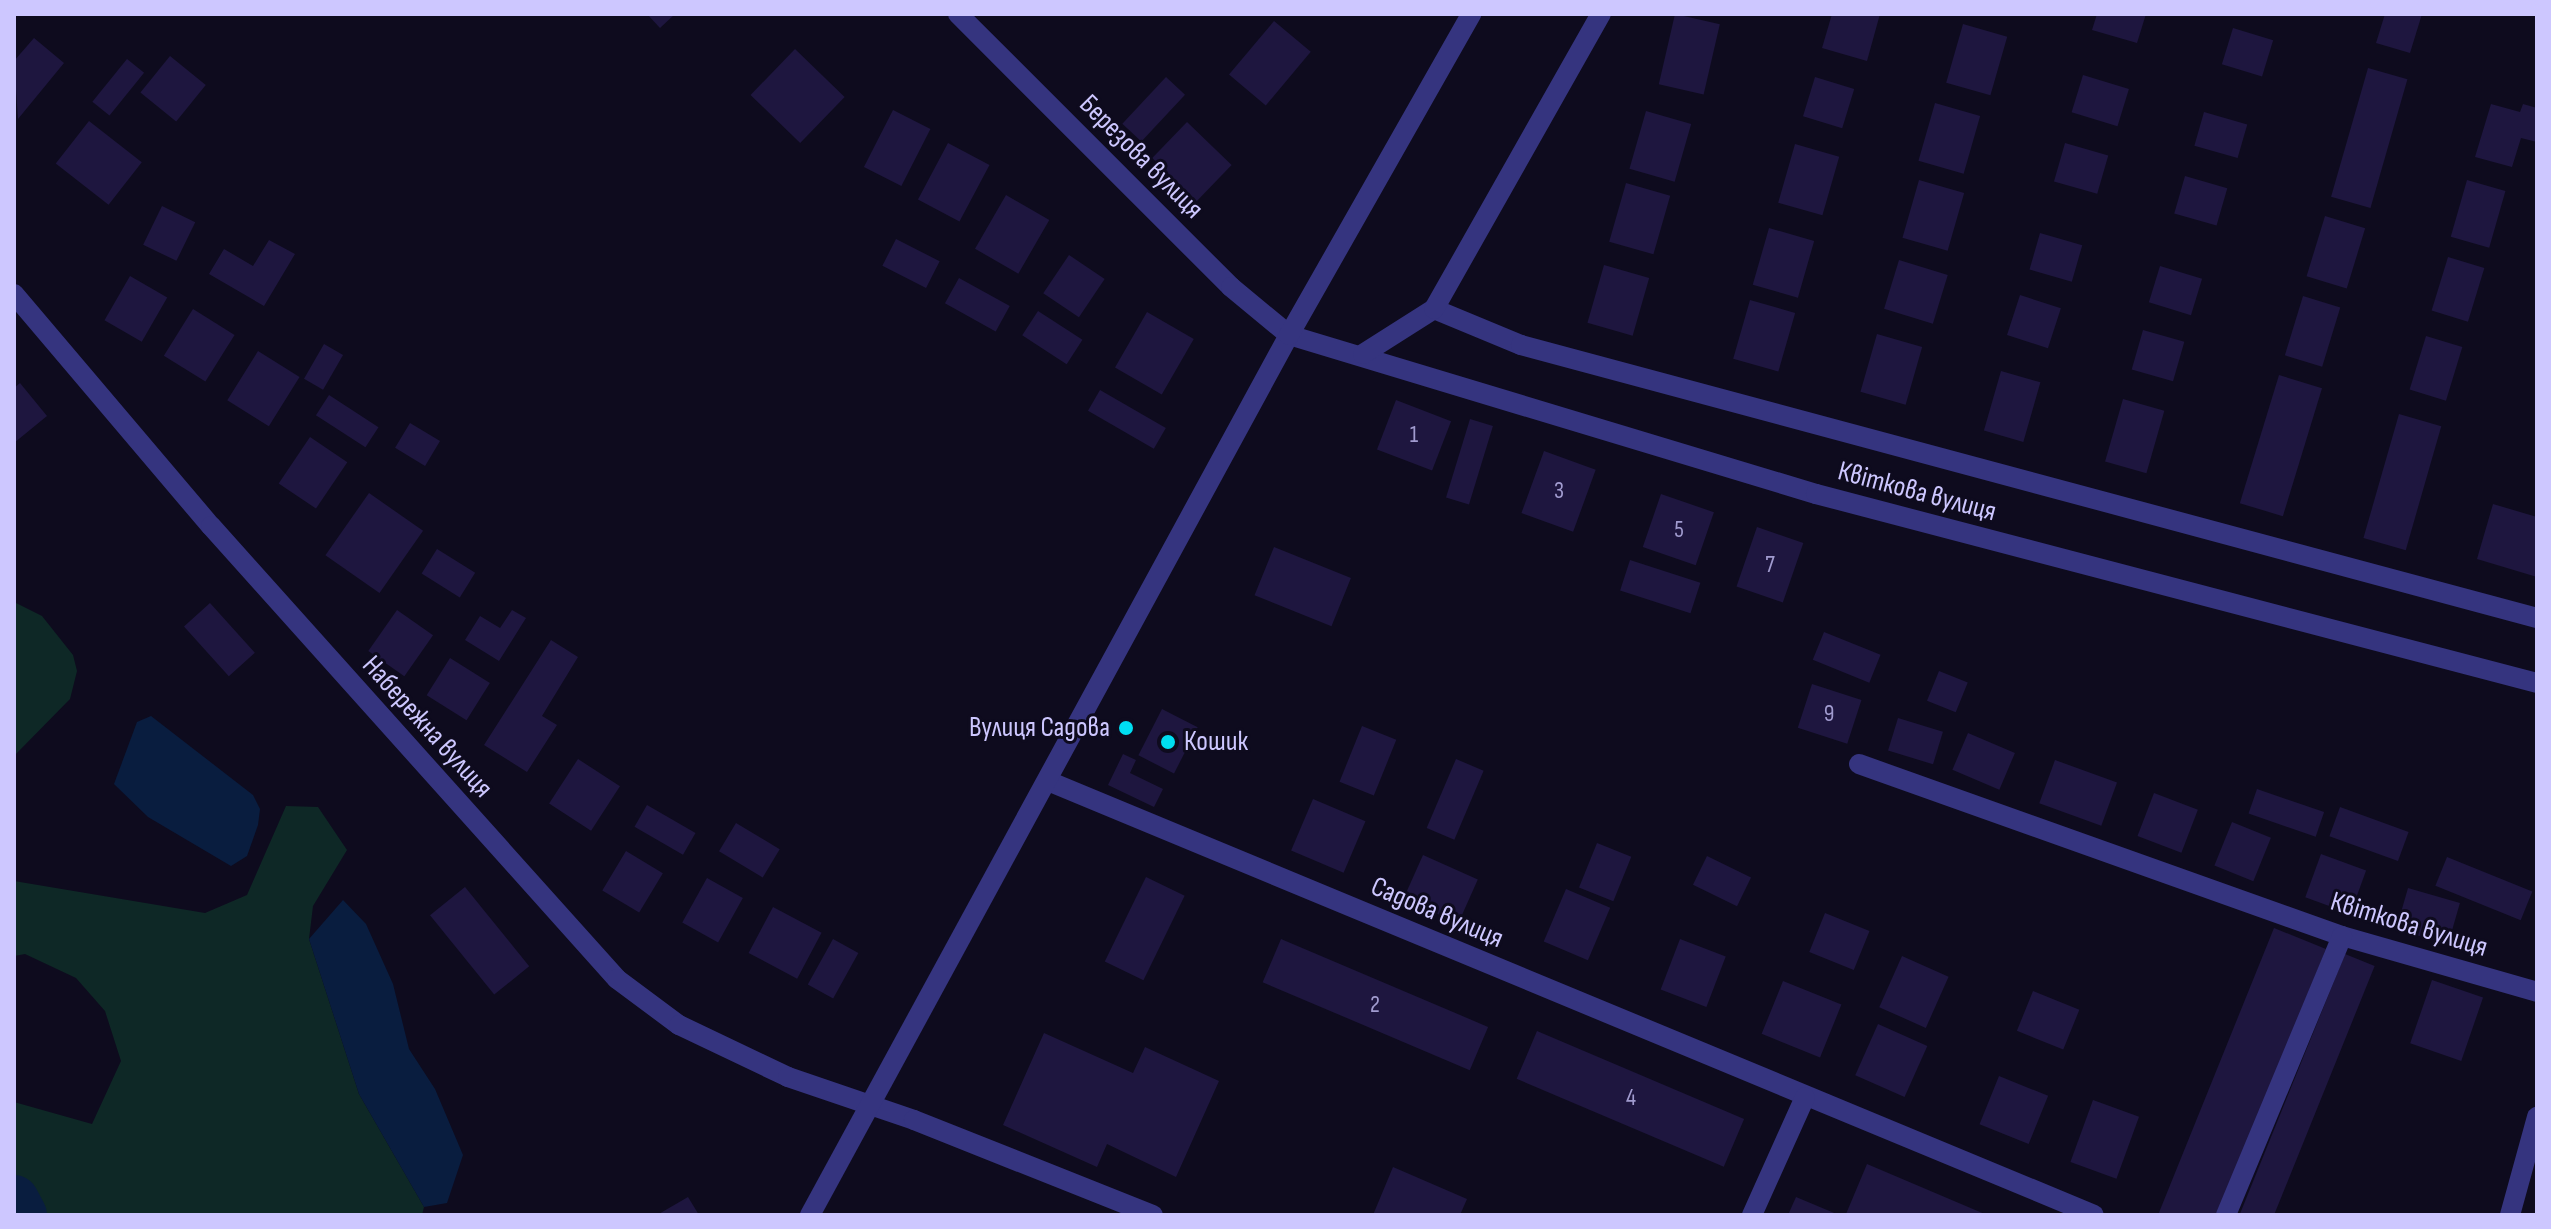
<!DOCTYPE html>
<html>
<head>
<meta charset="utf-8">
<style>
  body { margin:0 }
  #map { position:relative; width:2551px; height:1229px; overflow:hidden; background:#0e0b1e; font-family:"Sofia Sans Condensed",sans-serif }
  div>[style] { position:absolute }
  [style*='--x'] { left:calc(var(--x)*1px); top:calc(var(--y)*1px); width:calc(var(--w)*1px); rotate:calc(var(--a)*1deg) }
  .green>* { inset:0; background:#0e2826 }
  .water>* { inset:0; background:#091d3f }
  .river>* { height:50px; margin:-25px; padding:0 25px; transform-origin:25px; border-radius:25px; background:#091d3f }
  .building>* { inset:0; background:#1e163f; transform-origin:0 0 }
  .minor>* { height:20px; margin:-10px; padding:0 10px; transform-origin:10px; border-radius:10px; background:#35347f }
  .tertiary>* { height:20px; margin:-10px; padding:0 10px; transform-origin:10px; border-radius:10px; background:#35347f }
  .dots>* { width:22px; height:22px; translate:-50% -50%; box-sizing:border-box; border:4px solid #0e0b1e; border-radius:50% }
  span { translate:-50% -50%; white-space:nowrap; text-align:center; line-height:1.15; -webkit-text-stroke:6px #0e0b1e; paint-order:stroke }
  .number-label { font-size:24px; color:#a19bcf }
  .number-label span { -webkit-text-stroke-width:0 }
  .street-label { font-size:28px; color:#cdc7ff }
  .poi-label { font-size:28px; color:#cdc7ff }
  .right { translate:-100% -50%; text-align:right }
  .left { translate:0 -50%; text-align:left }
  .frame { position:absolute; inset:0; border:16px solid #cdc7ff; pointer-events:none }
</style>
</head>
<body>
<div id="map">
  <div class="green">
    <div style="clip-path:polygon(14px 602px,42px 616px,73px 655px,77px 671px,70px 699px,14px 756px)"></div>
    <div style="clip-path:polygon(286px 806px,318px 807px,347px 850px,313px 906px,309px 939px,359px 1094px,424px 1207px,422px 1215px,14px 1215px,14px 1102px,92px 1124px,121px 1061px,105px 1011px,76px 978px,25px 954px,14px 956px,14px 881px,205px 913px,247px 895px)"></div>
  </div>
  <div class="water">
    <div style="clip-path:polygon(151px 716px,253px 795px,260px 809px,258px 825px,247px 856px,231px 866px,148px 817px,114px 784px,137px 722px)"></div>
    <div style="clip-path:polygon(343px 900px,366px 924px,393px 984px,409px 1049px,435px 1089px,463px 1155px,447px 1203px,424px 1207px,359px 1094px,309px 939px)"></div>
  </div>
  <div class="river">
    <div style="--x:14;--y:1200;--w:17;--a:62"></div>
  </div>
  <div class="building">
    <div style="clip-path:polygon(647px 14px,675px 14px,660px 28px)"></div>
    <div style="left:1675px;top:14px;width:46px;height:72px;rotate:13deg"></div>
    <div style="clip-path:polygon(1832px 14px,1880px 14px,1867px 61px,1822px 48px)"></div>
    <div style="clip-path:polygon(2097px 14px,2146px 14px,2137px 43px,2092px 30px)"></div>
    <div style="clip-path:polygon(2385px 14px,2422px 14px,2410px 53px,2376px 43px)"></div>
    <div style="left:1274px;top:21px;width:48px;height:70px;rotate:40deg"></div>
    <div style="left:1963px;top:24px;width:46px;height:61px;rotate:16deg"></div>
    <div style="left:2233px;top:28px;width:42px;height:38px;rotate:17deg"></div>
    <div style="clip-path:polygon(34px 38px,64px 63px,18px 119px,14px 61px)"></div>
    <div style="left:795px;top:49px;width:69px;height:64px;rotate:44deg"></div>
    <div style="left:170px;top:56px;width:46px;height:47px;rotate:39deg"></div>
    <div style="left:127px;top:59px;width:22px;height:55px;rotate:39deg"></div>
    <div style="left:2368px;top:68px;width:41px;height:134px;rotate:16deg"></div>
    <div style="left:2083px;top:75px;width:48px;height:39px;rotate:17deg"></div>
    <div style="left:1166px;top:77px;width:26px;height:64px;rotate:43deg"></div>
    <div style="left:1815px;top:77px;width:41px;height:41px;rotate:17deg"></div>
    <div style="left:1935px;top:103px;width:47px;height:60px;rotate:16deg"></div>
    <div style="clip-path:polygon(2491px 104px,2520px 112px,2523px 104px,2537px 108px,2537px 142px,2521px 138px,2512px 167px,2475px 157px)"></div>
    <div style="left:893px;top:110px;width:42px;height:64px;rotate:27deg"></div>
    <div style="left:1646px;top:111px;width:47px;height:60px;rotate:16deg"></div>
    <div style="left:2204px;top:112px;width:45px;height:35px;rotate:16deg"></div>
    <div style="left:89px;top:121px;width:67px;height:54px;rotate:38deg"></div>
    <div style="left:1187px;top:122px;width:62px;height:50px;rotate:44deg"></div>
    <div style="left:948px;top:143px;width:47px;height:64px;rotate:28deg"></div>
    <div style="left:2065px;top:143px;width:45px;height:40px;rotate:16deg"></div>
    <div style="left:1795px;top:144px;width:46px;height:61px;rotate:16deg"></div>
    <div style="left:2185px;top:176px;width:44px;height:39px;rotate:16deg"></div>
    <div style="left:1919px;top:180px;width:47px;height:60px;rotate:16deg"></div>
    <div style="left:2467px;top:180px;width:40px;height:59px;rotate:16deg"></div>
    <div style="left:1626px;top:183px;width:46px;height:61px;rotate:16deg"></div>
    <div style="left:1006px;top:195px;width:50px;height:62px;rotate:30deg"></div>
    <div style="left:162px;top:206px;width:37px;height:43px;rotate:26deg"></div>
    <div style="left:2325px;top:216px;width:42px;height:63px;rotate:17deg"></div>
    <div style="left:1769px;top:228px;width:47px;height:59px;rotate:16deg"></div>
    <div style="left:2040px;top:233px;width:44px;height:38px;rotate:16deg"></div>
    <div style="left:896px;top:239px;width:49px;height:30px;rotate:27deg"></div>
    <div style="clip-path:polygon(269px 240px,295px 254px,264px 306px,209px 274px,224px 249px,253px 266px)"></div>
    <div style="left:1069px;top:255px;width:43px;height:46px;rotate:34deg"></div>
    <div style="left:2448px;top:257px;width:38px;height:56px;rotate:17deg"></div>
    <div style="left:1899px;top:260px;width:51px;height:51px;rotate:17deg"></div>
    <div style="left:1604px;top:265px;width:47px;height:60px;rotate:16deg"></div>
    <div style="left:2160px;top:266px;width:44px;height:38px;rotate:17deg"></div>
    <div style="left:130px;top:276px;width:43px;height:51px;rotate:30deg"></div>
    <div style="left:959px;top:278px;width:58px;height:29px;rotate:29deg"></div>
    <div style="left:2020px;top:295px;width:43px;height:42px;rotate:18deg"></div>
    <div style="left:2303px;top:296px;width:39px;height:62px;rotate:17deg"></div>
    <div style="left:1750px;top:300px;width:47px;height:61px;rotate:16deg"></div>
    <div style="left:193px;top:309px;width:49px;height:55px;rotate:32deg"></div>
    <div style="left:1038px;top:311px;width:53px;height:29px;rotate:33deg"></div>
    <div style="left:1147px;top:312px;width:54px;height:64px;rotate:30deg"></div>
    <div style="left:2143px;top:330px;width:43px;height:41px;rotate:16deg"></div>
    <div style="left:1877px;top:334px;width:47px;height:60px;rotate:16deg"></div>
    <div style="left:2426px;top:336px;width:38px;height:56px;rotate:17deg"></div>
    <div style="left:324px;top:344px;width:22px;height:40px;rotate:30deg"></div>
    <div style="left:258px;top:351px;width:49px;height:58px;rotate:32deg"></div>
    <div style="left:2001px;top:371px;width:41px;height:62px;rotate:16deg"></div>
    <div style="left:2279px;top:375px;width:45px;height:134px;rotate:17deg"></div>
    <div style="clip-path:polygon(20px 383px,47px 416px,14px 443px,14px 388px)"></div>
    <div style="left:1100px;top:390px;width:76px;height:24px;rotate:30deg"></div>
    <div style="left:329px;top:395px;width:59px;height:24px;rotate:33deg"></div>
    <div style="left:2123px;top:399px;width:43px;height:65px;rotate:16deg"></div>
    <div style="left:1396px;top:400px;width:59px;height:53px;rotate:21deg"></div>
    <div style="left:2399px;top:414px;width:44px;height:129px;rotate:16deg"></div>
    <div style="left:1470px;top:419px;width:24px;height:82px;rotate:17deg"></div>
    <div style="left:410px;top:423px;width:35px;height:29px;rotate:31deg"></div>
    <div style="left:310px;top:437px;width:45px;height:56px;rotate:34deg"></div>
    <div style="left:1544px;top:451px;width:55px;height:66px;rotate:20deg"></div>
    <div style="left:369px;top:493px;width:66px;height:76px;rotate:35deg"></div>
    <div style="left:1661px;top:494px;width:56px;height:56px;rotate:19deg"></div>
    <div style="clip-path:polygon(2493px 504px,2537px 517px,2537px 577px,2477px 559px)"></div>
    <div style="left:1757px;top:527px;width:49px;height:63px;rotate:19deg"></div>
    <div style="left:1274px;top:547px;width:83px;height:52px;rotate:22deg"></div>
    <div style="left:437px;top:549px;width:45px;height:29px;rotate:32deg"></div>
    <div style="left:1630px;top:560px;width:74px;height:32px;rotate:18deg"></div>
    <div style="left:210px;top:603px;width:67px;height:35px;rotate:48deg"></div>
    <div style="left:397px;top:610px;width:44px;height:50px;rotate:35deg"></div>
    <div style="clip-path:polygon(512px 610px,526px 618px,499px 661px,465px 640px,480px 616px,500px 628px)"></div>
    <div style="left:1824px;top:632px;width:61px;height:30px;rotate:22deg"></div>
    <div style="clip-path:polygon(551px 640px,578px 657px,542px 716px,557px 725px,527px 772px,484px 745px)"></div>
    <div style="left:450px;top:658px;width:47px;height:44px;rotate:32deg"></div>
    <div style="left:1939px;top:671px;width:31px;height:32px;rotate:22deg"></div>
    <div style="left:1812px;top:684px;width:52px;height:46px;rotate:18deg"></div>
    <div style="left:1162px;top:709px;width:40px;height:52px;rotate:27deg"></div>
    <div style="left:1898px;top:718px;width:47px;height:34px;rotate:17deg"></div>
    <div style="left:1362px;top:726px;width:37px;height:60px;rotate:22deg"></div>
    <div style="left:1968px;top:733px;width:51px;height:40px;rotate:23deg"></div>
    <div style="clip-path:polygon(1123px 754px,1136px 760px,1130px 773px,1163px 789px,1154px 807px,1108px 785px)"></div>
    <div style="left:578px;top:759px;width:50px;height:53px;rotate:33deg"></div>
    <div style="left:1456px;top:759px;width:30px;height:75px;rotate:23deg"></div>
    <div style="left:2055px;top:760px;width:66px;height:46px;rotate:20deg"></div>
    <div style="left:2257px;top:789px;width:71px;height:26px;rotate:19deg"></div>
    <div style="left:2154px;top:793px;width:47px;height:46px;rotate:21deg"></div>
    <div style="left:1313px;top:799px;width:57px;height:56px;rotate:23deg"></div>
    <div style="left:647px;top:805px;width:56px;height:25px;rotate:30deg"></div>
    <div style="left:2340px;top:807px;width:73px;height:31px;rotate:20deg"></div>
    <div style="left:2232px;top:822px;width:42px;height:47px;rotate:22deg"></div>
    <div style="left:736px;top:823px;width:51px;height:33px;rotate:31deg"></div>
    <div style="left:1597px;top:843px;width:37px;height:48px;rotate:22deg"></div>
    <div style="left:626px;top:851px;width:43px;height:46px;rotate:31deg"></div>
    <div style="left:2321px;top:854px;width:48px;height:46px;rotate:20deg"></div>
    <div style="left:1423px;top:855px;width:60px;height:48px;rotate:24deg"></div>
    <div style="left:1707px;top:856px;width:49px;height:32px;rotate:26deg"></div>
    <div style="left:2447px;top:857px;width:92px;height:31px;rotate:22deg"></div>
    <div style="left:1146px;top:877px;width:43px;height:94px;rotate:26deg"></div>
    <div style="left:707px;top:878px;width:41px;height:51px;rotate:29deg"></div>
    <div style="left:465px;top:887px;width:102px;height:45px;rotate:51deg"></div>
    <div style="left:2408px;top:888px;width:54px;height:43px;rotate:16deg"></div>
    <div style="left:1566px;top:889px;width:48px;height:57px;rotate:23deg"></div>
    <div style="left:773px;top:907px;width:55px;height:52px;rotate:28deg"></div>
    <div style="left:1825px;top:913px;width:48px;height:42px;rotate:22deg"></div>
    <div style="left:2274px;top:928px;width:56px;height:311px;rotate:22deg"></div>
    <div style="left:833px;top:939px;width:29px;height:52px;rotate:29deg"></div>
    <div style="left:1281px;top:939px;width:225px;height:47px;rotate:23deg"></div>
    <div style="left:1680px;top:939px;width:49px;height:54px;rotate:21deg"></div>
    <div style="left:2345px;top:954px;width:32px;height:280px;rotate:22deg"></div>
    <div style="left:1902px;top:956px;width:51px;height:56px;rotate:24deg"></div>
    <div style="left:2432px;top:980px;width:54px;height:67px;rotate:19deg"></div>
    <div style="left:1783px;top:981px;width:63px;height:57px;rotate:22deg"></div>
    <div style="left:2033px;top:991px;width:50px;height:43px;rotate:22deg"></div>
    <div style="left:1878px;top:1024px;width:54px;height:56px;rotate:24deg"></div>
    <div style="left:1537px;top:1031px;width:225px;height:52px;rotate:23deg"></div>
    <div style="clip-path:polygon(1044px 1033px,1133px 1073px,1145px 1047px,1219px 1081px,1176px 1177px,1107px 1144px,1097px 1167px,1003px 1125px)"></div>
    <div style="left:1999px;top:1076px;width:53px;height:52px;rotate:22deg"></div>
    <div style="left:2093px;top:1100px;width:49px;height:66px;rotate:20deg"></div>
    <div style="clip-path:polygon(1867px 1164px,1987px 1215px,1846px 1214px)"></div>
    <div style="clip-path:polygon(1393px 1167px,1467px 1199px,1460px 1215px,1373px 1215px)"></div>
    <div style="clip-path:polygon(688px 1197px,699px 1215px,657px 1215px)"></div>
    <div style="clip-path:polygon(1796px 1197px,1839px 1215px,1788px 1215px)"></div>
  </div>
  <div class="minor">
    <div style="--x:958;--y:14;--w:386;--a:45"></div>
    <div style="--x:1231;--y:287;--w:75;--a:39.6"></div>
    <div style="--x:1289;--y:335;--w:550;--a:16.79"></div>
    <div style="--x:1816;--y:494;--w:745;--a:14.69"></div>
    <div style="--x:14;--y:294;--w:304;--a:49.7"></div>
    <div style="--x:211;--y:526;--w:608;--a:48.13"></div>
    <div style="--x:617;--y:979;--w:77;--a:36.6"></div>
    <div style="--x:679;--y:1025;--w:121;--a:25.5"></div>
    <div style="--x:788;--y:1077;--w:133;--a:18.8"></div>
    <div style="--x:914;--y:1120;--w:257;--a:21.7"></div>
    <div style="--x:1434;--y:309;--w:94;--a:22.5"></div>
    <div style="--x:1521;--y:345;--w:1052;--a:15.04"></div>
    <div style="--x:1363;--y:354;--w:84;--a:-32.4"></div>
    <div style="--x:1434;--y:309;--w:339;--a:-60.5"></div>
    <div style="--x:1859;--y:764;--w:513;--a:19.6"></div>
    <div style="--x:2342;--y:936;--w:203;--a:16"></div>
    <div style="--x:1048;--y:781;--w:1132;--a:22.53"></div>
    <div style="--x:1752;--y:1215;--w:129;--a:-65.8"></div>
    <div style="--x:2226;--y:1215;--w:302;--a:-67.4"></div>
    <div style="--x:2510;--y:1215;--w:102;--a:-74.6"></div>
  </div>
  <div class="tertiary">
    <div style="--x:810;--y:1215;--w:1002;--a:-61.44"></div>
    <div style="--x:1289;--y:335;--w:369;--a:-60.4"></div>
  </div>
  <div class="dots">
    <div style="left:1126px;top:728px;background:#00def2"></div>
    <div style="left:1168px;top:742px;background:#00def2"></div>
  </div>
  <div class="number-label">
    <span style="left:1414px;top:435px">1</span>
    <span style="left:1559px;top:491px">3</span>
    <span style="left:1679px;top:530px">5</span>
    <span style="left:1770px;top:565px">7</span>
    <span style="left:1829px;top:714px">9</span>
    <span style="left:1375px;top:1005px">2</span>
    <span style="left:1631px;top:1098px">4</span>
  </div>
  <div class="street-label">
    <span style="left:1141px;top:157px;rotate:45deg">Березова вулиця</span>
    <span style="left:1917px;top:492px;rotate:15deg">Квіткова вулиця</span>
    <span style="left:427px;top:727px;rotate:48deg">Набережна вулиця</span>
    <span style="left:1437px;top:913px;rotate:23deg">Садова вулиця</span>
    <span style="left:2409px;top:925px;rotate:17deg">Квіткова вулиця</span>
  </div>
  <div class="poi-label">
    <span class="right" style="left:1110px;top:728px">Вулиця Садова</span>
    <span class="left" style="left:1184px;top:742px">Кошик</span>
  </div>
  <div class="frame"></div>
</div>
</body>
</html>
